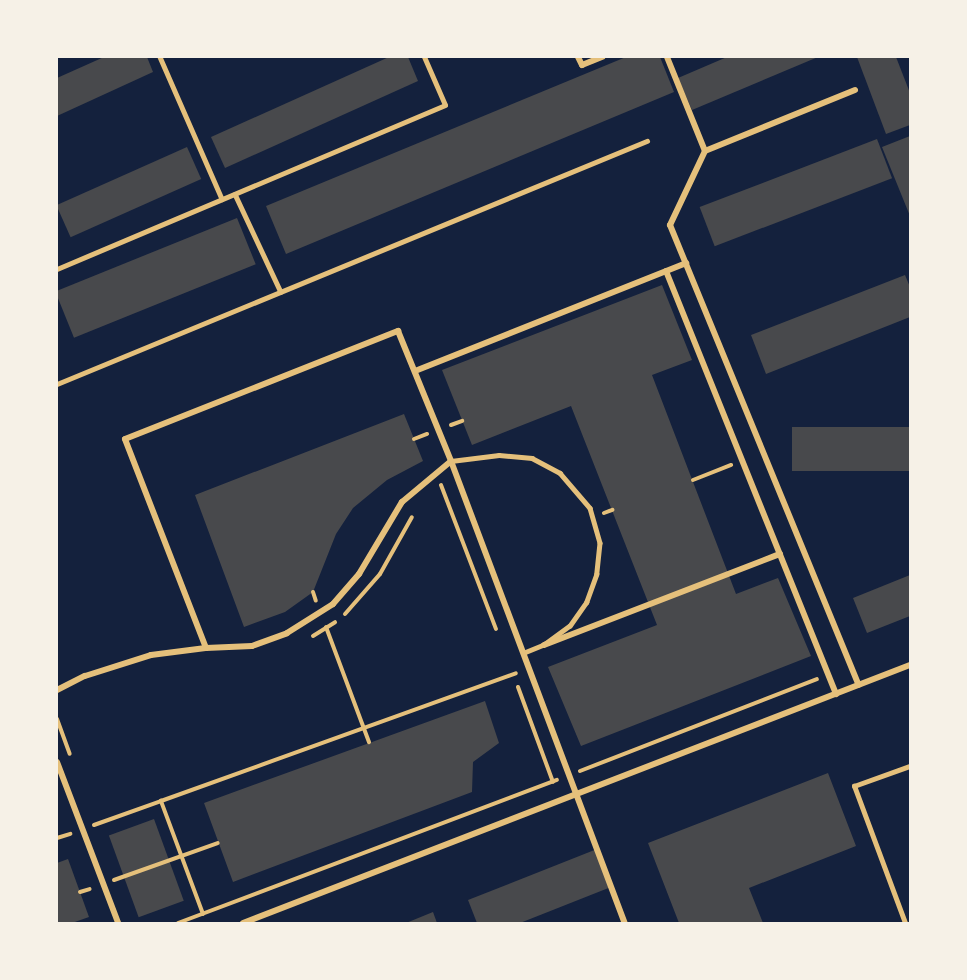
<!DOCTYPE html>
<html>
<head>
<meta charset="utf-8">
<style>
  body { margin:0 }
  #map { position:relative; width:967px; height:980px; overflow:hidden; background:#14213d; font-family:Lato,sans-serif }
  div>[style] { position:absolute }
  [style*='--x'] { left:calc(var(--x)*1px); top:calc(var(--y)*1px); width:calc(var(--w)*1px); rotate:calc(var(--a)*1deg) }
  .building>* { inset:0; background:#48494c; transform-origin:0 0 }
  .path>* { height:4px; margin:-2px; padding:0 2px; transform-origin:2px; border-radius:2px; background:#e5c07b }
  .service>* { height:4.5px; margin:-2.25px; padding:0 2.25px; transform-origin:2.25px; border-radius:2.25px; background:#e5c07b }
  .minor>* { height:6px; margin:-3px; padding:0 3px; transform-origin:3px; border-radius:3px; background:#e5c07b }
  span { translate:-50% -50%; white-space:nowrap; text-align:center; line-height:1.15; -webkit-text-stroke:5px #f6f1e7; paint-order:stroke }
  .frame { position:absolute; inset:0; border:58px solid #f6f1e7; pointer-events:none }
</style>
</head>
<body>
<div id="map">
  <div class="building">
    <div style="clip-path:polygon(104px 57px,147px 57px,153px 72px,57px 116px,57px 78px)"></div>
    <div style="clip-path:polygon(389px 57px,408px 57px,418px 81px,225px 168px,211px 137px)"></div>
    <div style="clip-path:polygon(626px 57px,660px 57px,674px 92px,286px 254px,266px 206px)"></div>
    <div style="clip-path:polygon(727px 57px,818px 57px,692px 110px,678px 78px)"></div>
    <div style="clip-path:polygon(857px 57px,896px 57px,910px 93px,910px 125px,886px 134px)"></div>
    <div style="clip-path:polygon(910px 136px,910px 216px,882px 147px)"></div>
    <div style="left:877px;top:139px;width:42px;height:190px;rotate:69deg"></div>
    <div style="left:187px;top:147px;width:35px;height:143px;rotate:66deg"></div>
    <div style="left:237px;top:218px;width:50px;height:196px;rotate:68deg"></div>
    <div style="clip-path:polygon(905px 275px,910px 287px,910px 317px,766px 374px,751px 335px)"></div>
    <div style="clip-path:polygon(662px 285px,692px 360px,652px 375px,736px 594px,778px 578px,811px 656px,581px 746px,548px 667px,657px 625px,571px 406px,472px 445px,442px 370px)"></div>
    <div style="clip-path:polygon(404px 414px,423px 461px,387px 480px,353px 508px,336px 534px,313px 592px,285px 612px,244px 627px,195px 495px)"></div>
    <div style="left:910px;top:427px;width:44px;height:118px;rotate:90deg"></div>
    <div style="clip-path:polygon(910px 575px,910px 616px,867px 633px,853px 598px)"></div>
    <div style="clip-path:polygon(485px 701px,499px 743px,473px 762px,472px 792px,233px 882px,204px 803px)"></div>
    <div style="clip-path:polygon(828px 773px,856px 846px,749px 888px,763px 923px,679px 923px,648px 843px)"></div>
    <div style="left:154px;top:819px;width:87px;height:48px;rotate:70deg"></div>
    <div style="clip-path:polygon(597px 849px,611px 887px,520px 923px,477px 923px,468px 900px)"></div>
    <div style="clip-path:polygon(68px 859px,89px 917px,72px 923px,57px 923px,57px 863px)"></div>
    <div style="clip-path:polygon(433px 912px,437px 923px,406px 923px)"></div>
  </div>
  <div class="path">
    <div style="--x:451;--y:425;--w:12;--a:-20"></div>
    <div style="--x:414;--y:439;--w:14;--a:-21"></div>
    <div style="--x:693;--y:480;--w:41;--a:-21.5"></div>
    <div style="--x:441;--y:485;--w:154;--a:69.1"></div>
    <div style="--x:604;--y:513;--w:9;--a:-21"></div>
    <div style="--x:313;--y:592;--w:9;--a:72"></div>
    <div style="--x:345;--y:614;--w:53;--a:-48.8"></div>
    <div style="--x:380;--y:574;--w:65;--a:-60.7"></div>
    <div style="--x:326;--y:627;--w:123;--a:69.5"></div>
    <div style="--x:313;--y:636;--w:26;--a:-32"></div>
    <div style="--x:518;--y:687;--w:101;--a:69.8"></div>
    <div style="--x:57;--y:719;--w:37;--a:70"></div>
    <div style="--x:580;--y:771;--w:254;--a:-21.2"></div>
    <div style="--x:94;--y:825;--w:71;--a:-19.7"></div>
    <div style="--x:57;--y:838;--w:14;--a:-17"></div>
    <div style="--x:114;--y:880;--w:110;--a:-19.6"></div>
    <div style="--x:80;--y:892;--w:10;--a:-17"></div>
    <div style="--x:203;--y:914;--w:121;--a:-110.4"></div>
    <div style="--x:161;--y:801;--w:377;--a:-19.8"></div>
    <div style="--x:178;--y:923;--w:405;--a:-20.7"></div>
  </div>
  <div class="service">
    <div style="--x:160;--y:57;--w:155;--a:66.4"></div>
    <div style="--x:235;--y:194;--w:108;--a:64.9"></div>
    <div style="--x:57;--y:269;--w:421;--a:-22.9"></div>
    <div style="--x:445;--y:105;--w:52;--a:-113.6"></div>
    <div style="--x:57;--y:384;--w:638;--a:-22.39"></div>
    <div style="--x:451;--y:461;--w:48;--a:-7.1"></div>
    <div style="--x:499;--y:455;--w:33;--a:5"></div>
    <div style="--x:532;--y:458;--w:32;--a:28"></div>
    <div style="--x:560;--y:473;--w:46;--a:49.4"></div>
    <div style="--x:590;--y:508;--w:36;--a:74"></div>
    <div style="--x:600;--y:543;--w:31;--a:96"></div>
    <div style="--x:597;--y:574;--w:30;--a:110"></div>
    <div style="--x:587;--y:602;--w:29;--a:125"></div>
    <div style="--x:570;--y:626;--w:32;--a:144"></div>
    <div style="--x:544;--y:645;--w:22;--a:158"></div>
    <div style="--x:905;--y:923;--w:146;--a:-110.4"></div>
    <div style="--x:854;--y:786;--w:59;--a:-19.7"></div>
  </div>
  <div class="minor">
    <div style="--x:578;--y:57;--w:9;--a:63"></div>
    <div style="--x:582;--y:65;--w:22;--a:-22"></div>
    <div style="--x:667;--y:57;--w:101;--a:68"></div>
    <div style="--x:855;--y:90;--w:162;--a:157.9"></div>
    <div style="--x:705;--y:151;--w:82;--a:115.3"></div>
    <div style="--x:670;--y:225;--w:497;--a:67.7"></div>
    <div style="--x:666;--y:271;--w:456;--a:68.1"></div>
    <div style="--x:415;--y:371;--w:292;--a:-21.7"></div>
    <div style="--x:544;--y:645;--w:253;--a:-21.1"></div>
    <div style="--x:206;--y:648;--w:224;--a:-111.2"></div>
    <div style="--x:125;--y:439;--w:294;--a:-21.6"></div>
    <div style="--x:398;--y:331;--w:140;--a:67.8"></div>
    <div style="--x:57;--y:690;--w:31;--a:-27"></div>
    <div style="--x:85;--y:676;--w:69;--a:-17.7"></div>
    <div style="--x:151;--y:655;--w:55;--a:-7.3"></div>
    <div style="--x:206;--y:648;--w:46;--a:-2.5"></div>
    <div style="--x:252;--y:646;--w:37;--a:-20"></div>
    <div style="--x:287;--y:633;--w:54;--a:-32.2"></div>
    <div style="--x:333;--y:604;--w:40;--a:-49"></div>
    <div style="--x:359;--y:574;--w:84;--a:-59.2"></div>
    <div style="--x:402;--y:502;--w:64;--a:-39.9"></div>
    <div style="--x:451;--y:461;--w:494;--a:69.4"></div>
    <div style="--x:57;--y:762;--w:172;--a:69.2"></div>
    <div style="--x:243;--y:923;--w:715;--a:-21.15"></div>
  </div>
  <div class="frame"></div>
</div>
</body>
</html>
